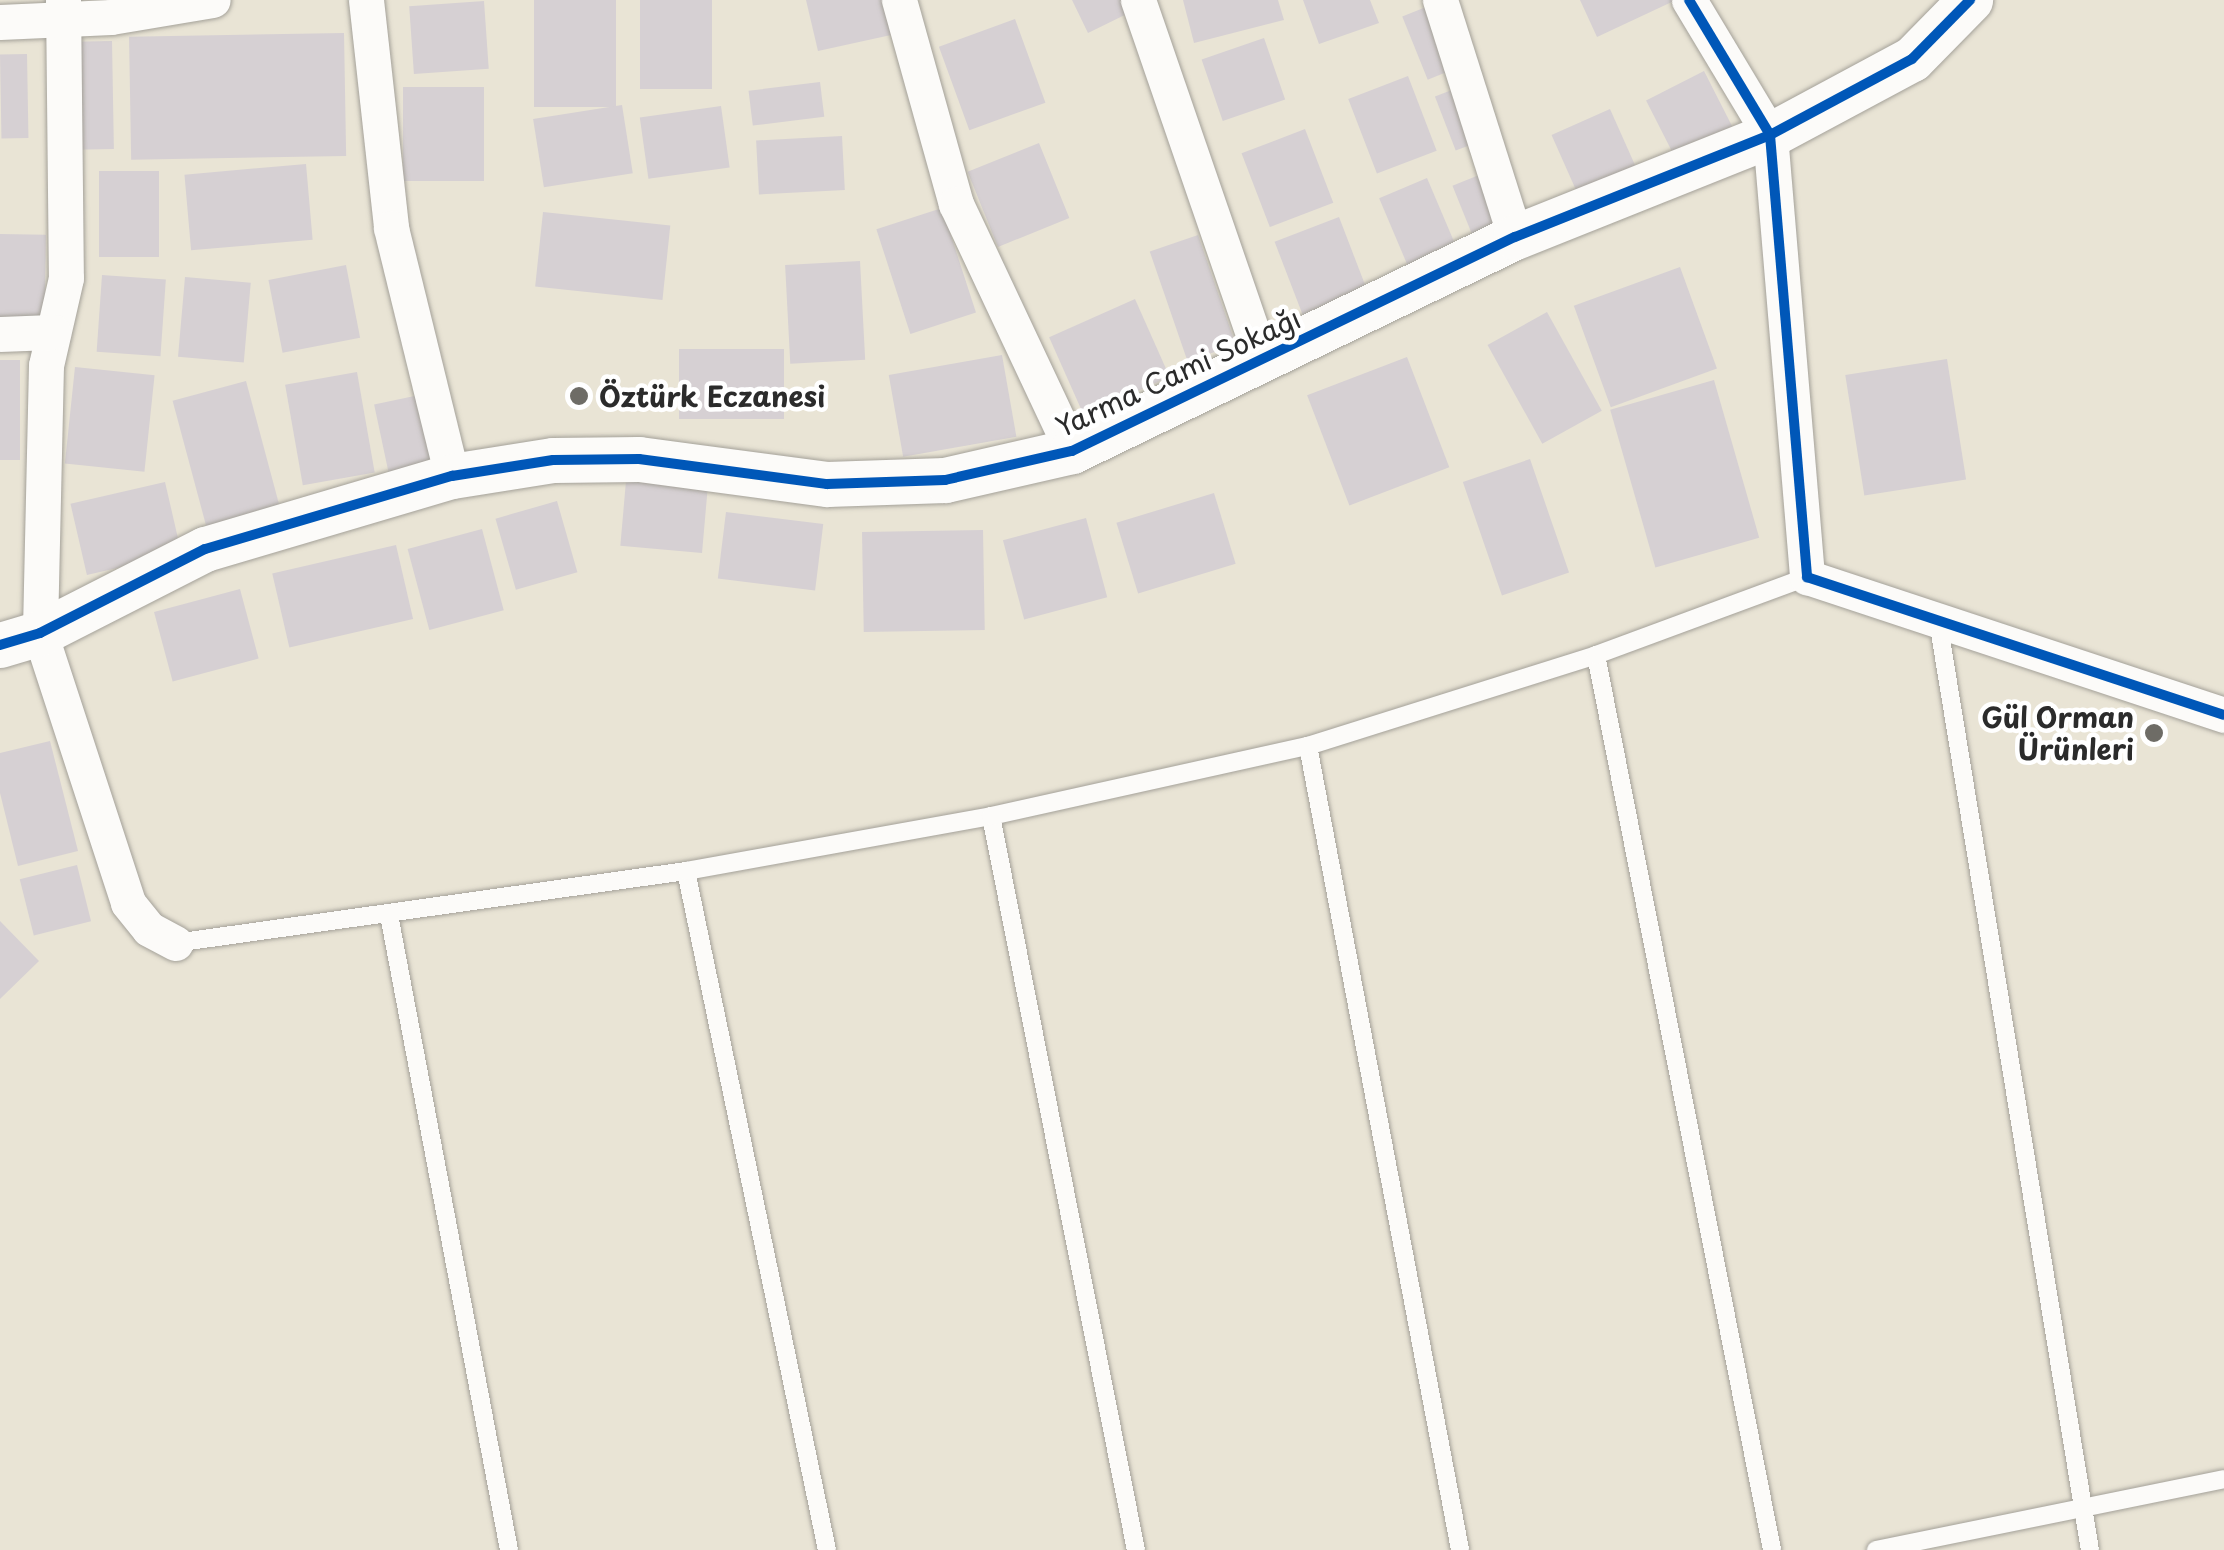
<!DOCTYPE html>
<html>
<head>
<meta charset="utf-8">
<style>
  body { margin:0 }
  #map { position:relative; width:2224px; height:1550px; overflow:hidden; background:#e9e4d5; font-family:"Playpen Sans",sans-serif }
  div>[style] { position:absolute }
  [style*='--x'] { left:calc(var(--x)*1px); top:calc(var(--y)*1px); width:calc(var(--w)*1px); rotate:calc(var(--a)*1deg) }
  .building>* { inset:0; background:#d6d0d3; transform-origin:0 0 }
  .roads { filter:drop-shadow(0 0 2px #a4a199) drop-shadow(0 0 2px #a4a199) }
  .service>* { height:18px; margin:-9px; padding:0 9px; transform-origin:9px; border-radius:9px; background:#fcfbf9 }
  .minor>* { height:35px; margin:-17.5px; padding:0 17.5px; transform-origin:17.5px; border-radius:17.5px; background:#fcfbf9 }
  .tertiary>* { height:45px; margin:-22.5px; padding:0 22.5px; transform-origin:22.5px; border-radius:22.5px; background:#fcfbf9 }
  .cycleway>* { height:10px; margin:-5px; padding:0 5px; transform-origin:5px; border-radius:5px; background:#0057b8 }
  .dots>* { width:28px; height:28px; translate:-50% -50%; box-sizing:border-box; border:5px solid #fff; border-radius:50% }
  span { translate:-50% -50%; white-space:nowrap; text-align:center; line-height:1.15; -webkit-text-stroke:9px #fff; paint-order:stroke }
  .street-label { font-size:28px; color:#2b2b2b }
  .poi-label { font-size:28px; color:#2b2b2b; font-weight:700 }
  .left { translate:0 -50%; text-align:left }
  .right { translate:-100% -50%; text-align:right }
</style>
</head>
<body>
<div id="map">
  <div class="building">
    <div style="left:534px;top:0;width:82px;height:107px"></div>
    <div style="left:640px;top:0;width:72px;height:89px"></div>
    <div style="clip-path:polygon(806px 0,883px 0,891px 35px,818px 51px)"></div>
    <div style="clip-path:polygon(1072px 0,1135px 0,1139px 8px,1088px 33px)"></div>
    <div style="clip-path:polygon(1183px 0,1278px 0,1284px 20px,1194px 43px)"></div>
    <div style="clip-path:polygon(1303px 0,1370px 0,1379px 23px,1319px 44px)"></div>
    <div style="clip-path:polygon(1580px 0,1676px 0,1597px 37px)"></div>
    <div style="left:484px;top:1px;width:68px;height:75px;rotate:86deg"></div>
    <div style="left:1431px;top:5px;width:68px;height:31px;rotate:68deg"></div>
    <div style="left:1015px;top:19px;width:89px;height:81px;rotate:70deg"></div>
    <div style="left:344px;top:33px;width:123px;height:215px;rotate:89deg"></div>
    <div style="left:1264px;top:38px;width:65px;height:66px;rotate:71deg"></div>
    <div style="left:112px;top:41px;width:108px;height:39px;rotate:89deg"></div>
    <div style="left:27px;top:54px;width:84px;height:27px;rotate:89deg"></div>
    <div style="left:1704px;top:71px;width:69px;height:65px;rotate:63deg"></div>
    <div style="left:1408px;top:76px;width:80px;height:64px;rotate:69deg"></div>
    <div style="left:820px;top:82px;width:35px;height:72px;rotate:83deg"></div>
    <div style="left:1462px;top:86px;width:58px;height:29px;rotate:69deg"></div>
    <div style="left:403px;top:87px;width:81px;height:94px"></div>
    <div style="left:622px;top:105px;width:69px;height:90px;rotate:81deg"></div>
    <div style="left:721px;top:106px;width:62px;height:82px;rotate:82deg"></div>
    <div style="left:1610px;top:109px;width:71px;height:64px;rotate:66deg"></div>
    <div style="left:1305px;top:129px;width:79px;height:68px;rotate:69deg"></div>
    <div style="left:842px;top:136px;width:54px;height:86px;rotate:87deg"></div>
    <div style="left:1039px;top:143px;width:81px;height:77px;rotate:68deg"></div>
    <div style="left:306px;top:164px;width:76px;height:122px;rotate:85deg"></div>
    <div style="left:99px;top:171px;width:60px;height:86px"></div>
    <div style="left:1484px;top:173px;width:53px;height:34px;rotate:68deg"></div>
    <div style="left:1427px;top:178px;width:74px;height:52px;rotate:67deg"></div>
    <div style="left:942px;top:208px;width:110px;height:69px;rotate:72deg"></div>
    <div style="left:543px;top:212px;width:128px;height:75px;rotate:6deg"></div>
    <div style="left:1339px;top:217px;width:85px;height:69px;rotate:69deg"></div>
    <div style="left:0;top:234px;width:46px;height:84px;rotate:1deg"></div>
    <div style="left:1198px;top:235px;width:116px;height:51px;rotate:71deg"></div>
    <div style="left:860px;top:261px;width:99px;height:75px;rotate:87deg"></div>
    <div style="left:346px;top:265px;width:74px;height:79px;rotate:79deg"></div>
    <div style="left:1680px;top:267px;width:108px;height:113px;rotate:70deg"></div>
    <div style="left:102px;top:275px;width:64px;height:77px;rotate:4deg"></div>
    <div style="left:185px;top:277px;width:66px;height:80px;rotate:5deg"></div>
    <div style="left:1135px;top:299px;width:85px;height:94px;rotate:66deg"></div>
    <div style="left:1547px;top:312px;width:113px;height:68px;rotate:61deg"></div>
    <div style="left:784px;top:349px;width:70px;height:105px;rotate:90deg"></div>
    <div style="left:1002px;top:355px;width:83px;height:115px;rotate:80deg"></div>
    <div style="left:1407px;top:357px;width:118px;height:107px;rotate:69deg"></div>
    <div style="left:1947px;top:359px;width:122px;height:103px;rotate:81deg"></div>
    <div style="left:0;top:360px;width:20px;height:100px"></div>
    <div style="left:75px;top:367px;width:80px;height:97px;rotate:6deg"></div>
    <div style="left:357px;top:372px;width:102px;height:73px;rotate:80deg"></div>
    <div style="left:1714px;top:380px;width:164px;height:108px;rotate:74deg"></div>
    <div style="left:246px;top:381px;width:130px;height:76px;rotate:75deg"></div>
    <div style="left:424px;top:394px;width:69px;height:51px;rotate:78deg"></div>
    <div style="left:1530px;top:459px;width:120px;height:71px;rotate:71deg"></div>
    <div style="left:626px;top:481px;width:82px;height:65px;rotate:5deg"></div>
    <div style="left:165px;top:482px;width:73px;height:97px;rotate:77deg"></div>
    <div style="left:1214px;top:493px;width:74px;height:102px;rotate:73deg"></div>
    <div style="left:557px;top:501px;width:74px;height:64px;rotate:74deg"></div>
    <div style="left:726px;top:512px;width:98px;height:67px;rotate:7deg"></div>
    <div style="left:1086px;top:518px;width:82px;height:86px;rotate:75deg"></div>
    <div style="left:482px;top:529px;width:84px;height:77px;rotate:75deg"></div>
    <div style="left:983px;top:530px;width:100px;height:121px;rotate:89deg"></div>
    <div style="left:396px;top:545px;width:76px;height:127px;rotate:77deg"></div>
    <div style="left:240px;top:589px;width:72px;height:89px;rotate:75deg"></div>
    <div style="clip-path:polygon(50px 741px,78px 851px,18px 866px,0 793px,0 753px)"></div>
    <div style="left:77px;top:865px;width:58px;height:59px;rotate:76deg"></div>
    <div style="clip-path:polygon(0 921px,39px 961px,0 999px)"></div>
  </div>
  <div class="roads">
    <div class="service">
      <div style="--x:1938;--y:621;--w:941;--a:80.71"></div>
      <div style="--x:1596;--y:655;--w:912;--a:78.87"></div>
      <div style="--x:1308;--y:746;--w:818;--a:79.29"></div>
      <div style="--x:991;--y:816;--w:748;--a:78.83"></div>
      <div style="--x:686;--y:871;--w:693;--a:78.27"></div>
      <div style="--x:389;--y:915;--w:646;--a:79.3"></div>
      <div style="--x:175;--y:943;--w:516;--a:-8.02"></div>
      <div style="--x:686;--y:871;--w:310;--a:-10.2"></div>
      <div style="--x:991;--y:816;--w:325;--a:-12.5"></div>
      <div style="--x:1308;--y:746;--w:302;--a:-17.5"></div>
      <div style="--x:1596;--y:655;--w:225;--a:-20.3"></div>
      <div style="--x:1876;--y:1550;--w:355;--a:-11.5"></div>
    </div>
    <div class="minor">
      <div style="--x:63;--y:0;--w:278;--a:89.4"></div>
      <div style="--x:66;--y:278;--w:89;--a:102.9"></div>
      <div style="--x:46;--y:365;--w:268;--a:91.3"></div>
      <div style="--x:40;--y:633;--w:284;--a:71.9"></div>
      <div style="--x:128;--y:903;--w:33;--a:51"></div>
      <div style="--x:149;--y:929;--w:30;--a:28"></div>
      <div style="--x:366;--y:0;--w:229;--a:83.7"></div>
      <div style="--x:391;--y:228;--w:255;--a:76.2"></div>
      <div style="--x:899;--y:0;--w:212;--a:74.4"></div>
      <div style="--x:956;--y:204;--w:273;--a:64.8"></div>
      <div style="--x:1138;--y:0;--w:379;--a:71"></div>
      <div style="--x:1440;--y:0;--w:249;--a:72.4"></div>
      <div style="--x:1689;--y:0;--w:157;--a:59"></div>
      <div style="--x:1770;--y:135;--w:444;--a:85.2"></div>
      <div style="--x:1807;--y:577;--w:439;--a:18.3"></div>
      <div style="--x:0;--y:22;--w:111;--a:-2.6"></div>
      <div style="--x:111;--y:17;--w:103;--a:-9.5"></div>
      <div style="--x:0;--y:334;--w:53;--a:-2.2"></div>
    </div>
    <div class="tertiary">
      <div style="--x:0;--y:645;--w:42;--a:-16.7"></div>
      <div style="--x:40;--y:633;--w:185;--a:-27"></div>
      <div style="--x:205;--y:549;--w:258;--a:-16.5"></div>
      <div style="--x:452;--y:476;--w:102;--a:-9"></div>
      <div style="--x:553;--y:460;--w:86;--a:-0.7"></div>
      <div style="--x:639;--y:459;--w:190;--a:7.6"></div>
      <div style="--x:827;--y:484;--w:118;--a:-1.9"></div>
      <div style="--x:945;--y:480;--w:130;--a:-12.9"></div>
      <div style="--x:1072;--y:451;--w:492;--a:-25.8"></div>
      <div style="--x:1515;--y:237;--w:275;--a:-21.8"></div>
      <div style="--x:1770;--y:135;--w:161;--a:-28.2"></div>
      <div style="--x:1912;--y:59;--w:83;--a:-45.5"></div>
    </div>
  </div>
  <div class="cycleway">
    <div style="--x:1689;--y:0;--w:157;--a:59"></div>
    <div style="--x:1770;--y:135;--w:444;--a:85.2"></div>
    <div style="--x:1807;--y:577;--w:439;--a:18.3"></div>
    <div style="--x:0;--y:645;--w:42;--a:-16.7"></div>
    <div style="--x:40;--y:633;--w:185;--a:-27"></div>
    <div style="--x:205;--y:549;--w:258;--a:-16.5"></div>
    <div style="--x:452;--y:476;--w:102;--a:-9"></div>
    <div style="--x:553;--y:460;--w:86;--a:-0.7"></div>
    <div style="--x:639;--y:459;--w:190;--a:7.6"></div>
    <div style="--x:827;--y:484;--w:118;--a:-1.9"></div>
    <div style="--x:945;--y:480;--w:130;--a:-12.9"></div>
    <div style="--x:1072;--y:451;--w:492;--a:-25.8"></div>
    <div style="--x:1515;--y:237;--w:275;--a:-21.8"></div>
    <div style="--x:1770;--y:135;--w:161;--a:-28.2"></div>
    <div style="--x:1912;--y:59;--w:83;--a:-45.5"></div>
  </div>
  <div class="dots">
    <div style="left:579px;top:396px;background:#6e6c66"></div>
    <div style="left:2154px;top:733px;background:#6e6c66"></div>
  </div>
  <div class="street-label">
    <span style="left:1178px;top:372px;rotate:-25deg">Yarma Cami Sokağı</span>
  </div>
  <div class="poi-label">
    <span class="left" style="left:599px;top:396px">Öztürk Eczanesi</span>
    <span class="right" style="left:2134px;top:733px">Gül Orman<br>Ürünleri</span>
  </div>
</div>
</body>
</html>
